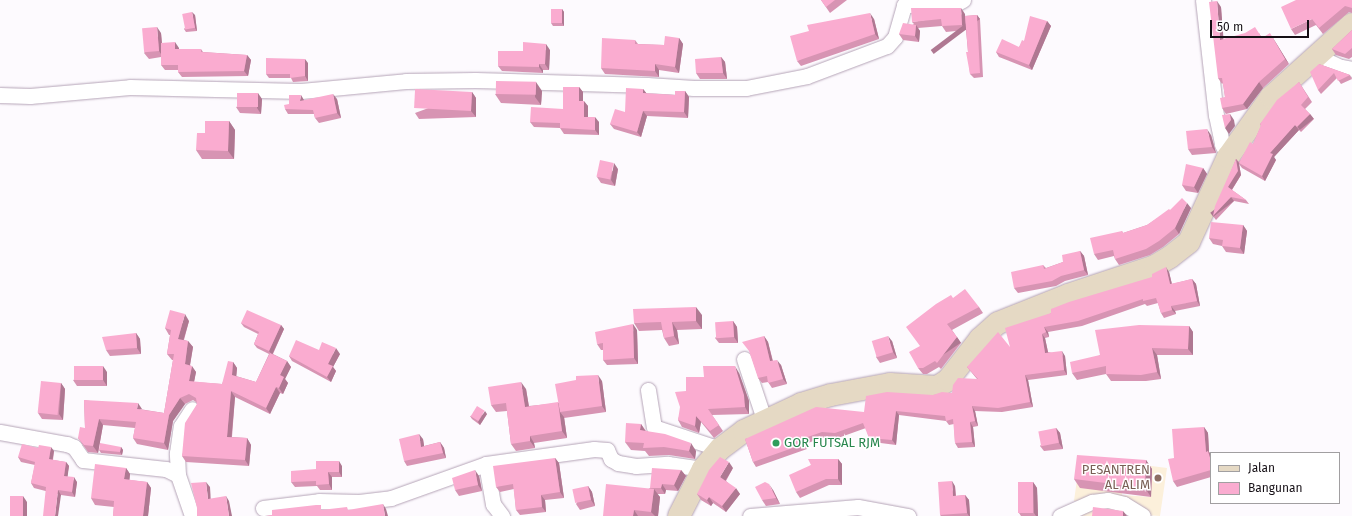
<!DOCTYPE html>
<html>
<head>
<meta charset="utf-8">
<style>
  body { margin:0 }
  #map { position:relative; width:1352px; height:516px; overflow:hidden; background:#fdfafe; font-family:"Fira Sans",sans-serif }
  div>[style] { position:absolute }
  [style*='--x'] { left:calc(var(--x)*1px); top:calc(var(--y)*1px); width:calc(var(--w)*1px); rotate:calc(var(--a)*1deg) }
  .education>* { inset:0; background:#fcf0db }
  .roads { filter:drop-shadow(0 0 1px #b5a4b7) drop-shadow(0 0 1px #b5a4b7) }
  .street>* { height:15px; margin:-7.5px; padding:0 7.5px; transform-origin:7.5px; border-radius:7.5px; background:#fff }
  .secondary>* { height:22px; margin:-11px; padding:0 11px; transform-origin:11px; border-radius:11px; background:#e5d9c4 }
  .wall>* { inset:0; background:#d794b3 }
  .shaded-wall>* { inset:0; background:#af7892; transform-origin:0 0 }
  .building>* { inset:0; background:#faacd0; transform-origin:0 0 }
  .dots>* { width:11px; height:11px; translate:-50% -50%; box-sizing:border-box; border:2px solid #fff; border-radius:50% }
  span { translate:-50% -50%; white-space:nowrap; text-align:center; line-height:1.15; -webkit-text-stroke:3px #fff; paint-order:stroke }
  .leisure-label { font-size:13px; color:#27864d }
  .left { translate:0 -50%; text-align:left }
  .education-label { font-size:13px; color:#785e54 }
  .right { translate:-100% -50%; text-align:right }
  .legend { position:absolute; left:1210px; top:452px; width:130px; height:52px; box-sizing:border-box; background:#fff; border:1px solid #a19fa1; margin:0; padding:5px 7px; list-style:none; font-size:12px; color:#150f15 }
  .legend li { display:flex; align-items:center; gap:8px; height:20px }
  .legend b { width:20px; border:1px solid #a19fa1 }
  .scale { position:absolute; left:1210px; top:20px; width:99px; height:18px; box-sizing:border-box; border:2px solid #150f15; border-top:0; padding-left:5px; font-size:12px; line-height:14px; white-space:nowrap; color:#150f15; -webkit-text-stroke:3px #fff; paint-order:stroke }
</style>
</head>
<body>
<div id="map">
  <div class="education">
    <div style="clip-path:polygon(evenodd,1080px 457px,1167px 468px,1160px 516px,1097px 512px,1097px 516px,1082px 516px,1086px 502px,1074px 501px,1080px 457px,1123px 468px,1151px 497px,1122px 495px,1123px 468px)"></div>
  </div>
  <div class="roads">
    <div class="street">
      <div style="--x:1203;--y:0;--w:116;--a:83.6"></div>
      <div style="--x:1216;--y:115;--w:30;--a:78"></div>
      <div style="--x:1222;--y:144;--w:14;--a:65"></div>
      <div style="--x:1317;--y:56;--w:26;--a:25"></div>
      <div style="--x:1341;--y:67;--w:11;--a:10"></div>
      <div style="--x:0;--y:95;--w:30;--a:2"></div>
      <div style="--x:30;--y:96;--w:100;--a:-5.1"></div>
      <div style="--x:130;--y:87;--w:171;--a:1.3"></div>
      <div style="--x:301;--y:91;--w:105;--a:-5.4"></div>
      <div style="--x:406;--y:81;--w:69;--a:-0.8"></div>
      <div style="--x:475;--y:80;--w:172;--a:1.7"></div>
      <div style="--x:647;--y:85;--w:47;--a:3.7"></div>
      <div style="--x:694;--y:88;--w:52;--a:0"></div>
      <div style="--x:746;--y:88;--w:62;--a:-11.1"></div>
      <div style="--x:807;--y:76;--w:85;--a:-20.6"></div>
      <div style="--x:887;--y:46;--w:12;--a:-48"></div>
      <div style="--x:895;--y:37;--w:33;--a:-74"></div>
      <div style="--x:904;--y:5;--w:51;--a:-1.1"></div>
      <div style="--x:955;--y:4;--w:9;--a:-27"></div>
      <div style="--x:744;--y:359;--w:66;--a:71.6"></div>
      <div style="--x:648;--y:390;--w:37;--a:81"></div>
      <div style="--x:654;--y:427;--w:70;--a:18.4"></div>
      <div style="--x:0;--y:432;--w:68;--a:10.2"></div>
      <div style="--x:67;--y:444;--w:8;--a:23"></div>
      <div style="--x:74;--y:447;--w:16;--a:55"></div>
      <div style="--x:83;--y:460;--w:83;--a:6.2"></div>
      <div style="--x:166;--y:469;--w:13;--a:27"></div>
      <div style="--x:178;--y:475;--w:43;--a:71.1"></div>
      <div style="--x:486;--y:464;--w:41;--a:80.1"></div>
      <div style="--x:493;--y:504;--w:15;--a:53"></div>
      <div style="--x:178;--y:475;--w:22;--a:-93"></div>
      <div style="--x:177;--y:453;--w:27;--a:-82"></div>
      <div style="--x:181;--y:426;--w:20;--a:-57"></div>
      <div style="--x:263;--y:508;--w:56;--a:-7.1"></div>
      <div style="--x:319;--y:501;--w:40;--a:1.4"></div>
      <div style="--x:359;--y:502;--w:32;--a:-7"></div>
      <div style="--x:391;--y:498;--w:101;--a:-19.7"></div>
      <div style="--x:486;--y:464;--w:109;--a:-7.9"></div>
      <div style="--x:594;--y:449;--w:13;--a:4"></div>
      <div style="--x:607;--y:450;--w:10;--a:66"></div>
      <div style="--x:611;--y:459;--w:8;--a:30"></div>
      <div style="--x:618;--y:463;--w:18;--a:9"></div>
      <div style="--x:636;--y:466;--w:32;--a:-4"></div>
      <div style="--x:668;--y:464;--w:35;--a:8"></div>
      <div style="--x:750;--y:516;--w:108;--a:-4.8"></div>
      <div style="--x:858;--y:507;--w:51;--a:10.2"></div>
      <div style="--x:1060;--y:516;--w:35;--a:-24"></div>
      <div style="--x:1092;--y:502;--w:16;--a:-7"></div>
      <div style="--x:1108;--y:500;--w:16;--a:14"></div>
      <div style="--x:1124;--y:504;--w:22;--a:32"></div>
    </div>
    <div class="secondary">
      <div style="--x:679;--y:516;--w:53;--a:-62.9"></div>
      <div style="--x:703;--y:469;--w:26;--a:-50"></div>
      <div style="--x:720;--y:449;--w:30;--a:-37"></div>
      <div style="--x:744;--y:431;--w:63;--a:-25.3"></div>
      <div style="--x:801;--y:404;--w:31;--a:-17"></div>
      <div style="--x:831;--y:395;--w:60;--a:-10.6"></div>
      <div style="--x:890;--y:384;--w:47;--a:3.7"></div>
      <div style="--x:937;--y:387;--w:13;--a:-32"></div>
      <div style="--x:948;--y:380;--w:52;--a:-52"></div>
      <div style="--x:980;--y:339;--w:24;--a:-42"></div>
      <div style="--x:998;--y:323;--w:75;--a:-21.8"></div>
      <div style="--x:1068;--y:295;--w:92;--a:-18.4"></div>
      <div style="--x:1155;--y:266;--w:17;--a:-31"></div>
      <div style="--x:1170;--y:257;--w:24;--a:-38"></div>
      <div style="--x:1189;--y:242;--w:94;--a:-65.4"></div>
      <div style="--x:1228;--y:157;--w:74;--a:-54.4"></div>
      <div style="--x:1271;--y:97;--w:109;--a:-42"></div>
    </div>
  </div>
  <div class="wall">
    <div style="clip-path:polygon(821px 0,847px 0,830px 13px)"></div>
    <div style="clip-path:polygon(1352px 0,1352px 13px,1349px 12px,1323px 34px,1316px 25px,1295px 35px,1291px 29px)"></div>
    <div style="clip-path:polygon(1221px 7px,1223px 39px,1259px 33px,1262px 38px,1273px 38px,1289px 64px,1263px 88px,1247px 109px,1226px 114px,1222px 108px,1225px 97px,1223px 83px,1222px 84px,1218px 78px)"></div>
    <div style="clip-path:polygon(562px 9px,564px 12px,564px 26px,553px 26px,551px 23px)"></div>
    <div style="clip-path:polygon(965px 14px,965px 16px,977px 15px,980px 19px,983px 77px,974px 78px,970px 74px,966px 30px,946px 32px,942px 26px,918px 28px,920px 31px,919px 42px,903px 40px,899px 34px,914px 24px,912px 22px)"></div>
    <div style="clip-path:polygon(195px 15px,197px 31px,186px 32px,184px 29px)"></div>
    <div style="clip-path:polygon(874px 19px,879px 39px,801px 66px,797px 61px)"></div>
    <div style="clip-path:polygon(1047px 21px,1051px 26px,1032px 70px,999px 57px,996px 52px,1019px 47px,1024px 41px)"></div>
    <div style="clip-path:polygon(1352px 30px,1352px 57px,1349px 59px,1336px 55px,1332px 49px)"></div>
    <div style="clip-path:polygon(161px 33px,162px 43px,179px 48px,179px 49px,201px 49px,203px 52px,247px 55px,251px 60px,248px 76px,182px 77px,178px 72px,178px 70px,165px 70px,161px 65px,161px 57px,149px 59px,144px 53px)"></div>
    <div style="clip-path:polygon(679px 38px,683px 44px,679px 73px,659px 70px,659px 77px,605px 74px,601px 68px,635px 40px,638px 44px,664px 45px)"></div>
    <div style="clip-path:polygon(550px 50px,549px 70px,543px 70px,543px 73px,502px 71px,498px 66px,523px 51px)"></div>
    <div style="clip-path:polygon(721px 57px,725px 62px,727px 79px,700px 79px,696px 73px)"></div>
    <div style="clip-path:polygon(308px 63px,308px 81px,293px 82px,291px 78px,269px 78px,266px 74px)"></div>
    <div style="clip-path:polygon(1319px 64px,1350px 75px,1352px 79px,1341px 84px,1337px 78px,1321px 94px,1318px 90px)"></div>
    <div style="clip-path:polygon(1299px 82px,1312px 102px,1305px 109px,1310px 114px,1314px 119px,1301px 132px,1299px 130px,1274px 157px,1276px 160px,1265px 181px,1242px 168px,1239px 164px,1241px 175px,1232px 190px,1246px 200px,1249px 204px,1234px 201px,1216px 220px,1213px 216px,1236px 159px,1239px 162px,1253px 144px,1261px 126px,1260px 124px)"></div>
    <div style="clip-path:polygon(579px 87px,583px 92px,583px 101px,588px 106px,588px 117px,599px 122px,599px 135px,564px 134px,560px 128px,534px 127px,530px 122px,563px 109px)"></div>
    <div style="clip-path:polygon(643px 89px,647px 94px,675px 95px,685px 91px,689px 97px,688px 118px,647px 116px,641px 137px,614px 129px,610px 124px,625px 112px)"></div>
    <div style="clip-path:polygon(542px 91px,541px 105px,501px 103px,495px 94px)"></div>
    <div style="clip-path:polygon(472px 92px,476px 98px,476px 117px,419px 119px,415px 113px)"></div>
    <div style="clip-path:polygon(262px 99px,261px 114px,240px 113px,236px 107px)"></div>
    <div style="clip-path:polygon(337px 99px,341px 118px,319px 123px,315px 118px,314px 114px,288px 114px,285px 109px,304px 100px,304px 101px)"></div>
    <div style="clip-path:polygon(229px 121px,235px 130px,234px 159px,202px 159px,196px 150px,205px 133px)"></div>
    <div style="clip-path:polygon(1211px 135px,1216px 153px,1192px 155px,1188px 149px)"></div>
    <div style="clip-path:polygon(1203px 168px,1207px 174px,1198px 193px,1186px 191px,1182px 185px)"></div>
    <div style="clip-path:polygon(618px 169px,615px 186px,601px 183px,597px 177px)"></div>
    <div style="clip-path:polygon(1191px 208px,1179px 234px,1163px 247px,1150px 255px,1119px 265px,1115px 259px,1114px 256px,1098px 260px,1094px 254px,1122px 231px,1123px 233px,1147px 225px,1170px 210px)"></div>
    <div style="clip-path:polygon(1243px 225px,1247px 231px,1244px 254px,1226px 252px,1222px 246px,1213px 244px,1209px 238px)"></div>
    <div style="clip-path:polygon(1080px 251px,1084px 256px,1088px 275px,1065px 281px,1056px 286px,1018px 293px,1014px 288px,1043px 265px,1046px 268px,1063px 262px)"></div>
    <div style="clip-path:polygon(1169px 272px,1172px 284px,1192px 279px,1196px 284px,1200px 306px,1175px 311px,1176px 314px,1164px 318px,1161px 313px,1158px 303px,1147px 306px,1145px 304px,1082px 326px,1048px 332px,1049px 337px,1045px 338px,1048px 352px,1065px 356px,1067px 375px,1028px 380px,1033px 407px,1002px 412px,975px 411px,978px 426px,973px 427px,975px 447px,958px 448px,955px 443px,954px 424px,949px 425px,946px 421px,899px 415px,896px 445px,873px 442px,869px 438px,866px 428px,838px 438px,825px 437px,805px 444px,807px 449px,756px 467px,753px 462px,745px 439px,864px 412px,933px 395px,952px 393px,977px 379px,967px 367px,1010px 347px,1051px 313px)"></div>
    <div style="clip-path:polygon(953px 298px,979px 307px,983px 313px,952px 330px,961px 343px,941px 369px,939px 367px,927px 374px,923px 374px,918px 368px,920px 346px)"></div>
    <div style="clip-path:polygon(702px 315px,702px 329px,677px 330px,679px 344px,669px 346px,664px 338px,662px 330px,639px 331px,634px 323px)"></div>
    <div style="clip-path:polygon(189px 321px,184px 340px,188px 341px,193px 347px,190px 365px,196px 372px,194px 382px,222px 384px,233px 362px,237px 368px,236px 376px,256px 382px,269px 354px,257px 348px,254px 344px,258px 334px,244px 327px,241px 323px,281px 325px,284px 329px,273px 354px,287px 361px,291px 367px,285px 379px,288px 383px,283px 394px,280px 393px,270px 414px,235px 397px,232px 437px,247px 438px,251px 445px,249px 466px,186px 462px,182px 456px,197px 404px,196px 402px,193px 400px,185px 404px,173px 421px,168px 450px,137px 444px,133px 438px,135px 428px,103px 425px,98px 453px,88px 452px,78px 438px,85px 428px,84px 400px,164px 413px,173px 360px,172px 360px,167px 354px,170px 335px,169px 335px,165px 328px)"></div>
    <div style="clip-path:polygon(733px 321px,737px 327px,738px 343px,719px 343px,715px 338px)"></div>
    <div style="clip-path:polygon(1189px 326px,1193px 332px,1193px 355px,1157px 355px,1161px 379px,1146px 381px,1111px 381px,1106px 374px,1077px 380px,1072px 373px,1100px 355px)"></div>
    <div style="clip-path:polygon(637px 330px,638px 364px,607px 365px,603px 360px,603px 350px,601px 350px,597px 344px)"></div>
    <div style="clip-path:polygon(136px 333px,140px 339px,141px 354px,110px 356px,106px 350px)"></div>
    <div style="clip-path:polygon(764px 336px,768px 342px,773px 361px,781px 365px,787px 384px,772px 388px,768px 382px,762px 383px,758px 378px)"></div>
    <div style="clip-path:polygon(892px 341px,897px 358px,880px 363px,876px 357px)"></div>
    <div style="clip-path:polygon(340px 354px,333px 367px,336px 371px,331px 382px,292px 361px,289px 356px)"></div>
    <div style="clip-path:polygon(107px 372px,107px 386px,77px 386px,73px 380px)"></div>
    <div style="clip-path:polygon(739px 373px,749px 401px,749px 414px,712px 415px,723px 431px,714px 438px,701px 422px,699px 433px,682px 427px,678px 420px,686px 391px,704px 377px)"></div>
    <div style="clip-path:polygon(602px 381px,606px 412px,564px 418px,564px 417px,567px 438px,534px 443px,535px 448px,516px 451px,511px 444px,507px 411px,496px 412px,491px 405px,526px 389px,529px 406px,559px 403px)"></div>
    <div style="clip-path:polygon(61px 383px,65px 389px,63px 420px,42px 419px,38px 413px)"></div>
    <div style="clip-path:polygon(487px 414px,480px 425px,472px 419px,470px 416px)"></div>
    <div style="clip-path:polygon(641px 424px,646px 431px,696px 451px,695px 459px,669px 455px,649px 456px,645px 451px,631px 450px,625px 442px)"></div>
    <div style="clip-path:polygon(1204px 427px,1208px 433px,1209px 452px,1211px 454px,1211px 477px,1177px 487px,1173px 481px,1174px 458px)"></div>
    <div style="clip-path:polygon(1056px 428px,1060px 433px,1063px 449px,1044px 451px,1040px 446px)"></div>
    <div style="clip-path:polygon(423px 439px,424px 446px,440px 442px,444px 448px,446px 458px,407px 466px,404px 461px)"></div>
    <div style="clip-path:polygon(121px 447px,123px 450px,122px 455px,101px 453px,99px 450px)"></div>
    <div style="clip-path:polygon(38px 448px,54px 451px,53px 460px,66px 462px,69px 466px,67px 477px,77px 482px,75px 497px,61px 495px,34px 488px,31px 483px,35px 465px,21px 462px,18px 457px)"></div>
    <div style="clip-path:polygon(555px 458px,559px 463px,564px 498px,545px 500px,546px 512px,520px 515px,516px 510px,514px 489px,500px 492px,496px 487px)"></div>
    <div style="clip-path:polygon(838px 459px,842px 464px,842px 485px,829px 485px,800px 498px,796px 492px,811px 465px)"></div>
    <div style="clip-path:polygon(1146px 460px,1152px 469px,1151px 497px,1080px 488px,1074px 479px)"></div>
    <div style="clip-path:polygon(342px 466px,342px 477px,332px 477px,332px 490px,320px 490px,317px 486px,295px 487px,291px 482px)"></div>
    <div style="clip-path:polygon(126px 468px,130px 474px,129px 480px,147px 482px,151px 488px,148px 516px,113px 516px,114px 507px,95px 505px,91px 498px)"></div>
    <div style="clip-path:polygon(733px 468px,726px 481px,740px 494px,726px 512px,713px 503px,711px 506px,701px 500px,697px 494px)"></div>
    <div style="clip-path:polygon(681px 470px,686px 476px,678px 491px,666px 490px,665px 494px,657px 494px,660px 497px,658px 516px,603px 516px,650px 488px)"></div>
    <div style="clip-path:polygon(479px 476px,482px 491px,459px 496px,455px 490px)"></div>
    <div style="clip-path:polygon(1033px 482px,1037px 488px,1038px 516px,1021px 516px,1019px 513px)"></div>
    <div style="clip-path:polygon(588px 486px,592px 492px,595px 506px,580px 510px,576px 504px)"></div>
    <div style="clip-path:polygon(955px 486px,956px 496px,965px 495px,969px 500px,970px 516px,941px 516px,940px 515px)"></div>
    <div style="clip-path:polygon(773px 490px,780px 504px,766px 506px,762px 500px)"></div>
  </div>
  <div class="shaded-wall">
    <div style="clip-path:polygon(1217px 1px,1221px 7px,1224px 45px,1220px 40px)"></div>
    <div style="clip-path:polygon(961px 8px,965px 14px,966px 30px,962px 25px)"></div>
    <div style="clip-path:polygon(562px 9px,564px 12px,564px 26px,562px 23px)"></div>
    <div style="clip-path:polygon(192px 12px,195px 15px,197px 31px,195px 28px)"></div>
    <div style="clip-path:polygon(870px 13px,874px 19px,879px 39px,875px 34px)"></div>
    <div style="left:977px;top:15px;width:5px;height:58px;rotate:53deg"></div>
    <div style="clip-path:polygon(1047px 21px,1051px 26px,1032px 70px,1029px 65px)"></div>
    <div style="clip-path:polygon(916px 25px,920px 31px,919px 42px,915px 36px)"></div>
    <div style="clip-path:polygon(157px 27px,161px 33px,163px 57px,159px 51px)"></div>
    <div style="clip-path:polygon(1270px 33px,1273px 38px,1289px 64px,1285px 59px)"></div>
    <div style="clip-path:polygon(679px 38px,683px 44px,679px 73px,675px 67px)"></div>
    <div style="clip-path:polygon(175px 42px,179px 48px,179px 54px,175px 49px)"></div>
    <div style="clip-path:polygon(546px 44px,550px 50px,549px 70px,545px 64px)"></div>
    <div style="clip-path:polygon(247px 55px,251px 60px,248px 76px,244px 71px)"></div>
    <div style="clip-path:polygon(721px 57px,725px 62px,727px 79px,723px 73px)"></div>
    <div style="clip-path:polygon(305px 59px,308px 63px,308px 81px,305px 76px)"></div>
    <div style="clip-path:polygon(539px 64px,543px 70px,543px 73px,539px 67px)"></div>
    <div style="clip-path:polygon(655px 64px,659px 70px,659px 77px,655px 71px)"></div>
    <div style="clip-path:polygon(536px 82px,542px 91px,541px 105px,535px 97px)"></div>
    <div style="clip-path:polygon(1259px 82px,1263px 88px,1247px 109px,1243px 104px)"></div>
    <div style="clip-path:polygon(579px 87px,583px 92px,583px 106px,579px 101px)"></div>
    <div style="clip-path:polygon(643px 89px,647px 94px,643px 93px)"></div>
    <div style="clip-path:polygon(685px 91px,689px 97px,688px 118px,684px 112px)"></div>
    <div style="clip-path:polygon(472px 92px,476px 98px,476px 117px,471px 111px)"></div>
    <div style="clip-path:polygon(258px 93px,262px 99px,261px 114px,257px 108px)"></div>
    <div style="clip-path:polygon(333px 94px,337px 99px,341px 118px,337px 113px)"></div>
    <div style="clip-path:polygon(301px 95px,304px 100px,304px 106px,300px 101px)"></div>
    <div style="clip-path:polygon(584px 101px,588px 106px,588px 122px,584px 117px)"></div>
    <div style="clip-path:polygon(643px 111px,647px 116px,641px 137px,637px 132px)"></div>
    <div style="clip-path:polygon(1230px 114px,1234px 120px,1235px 126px,1229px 134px,1225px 128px)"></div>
    <div style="left:1310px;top:114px;width:6px;height:18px;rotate:51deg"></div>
    <div style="clip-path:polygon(595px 117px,599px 122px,599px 135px,595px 130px)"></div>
    <div style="clip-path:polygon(229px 121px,235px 130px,234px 159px,228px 151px)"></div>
    <div style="clip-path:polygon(1295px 125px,1299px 130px,1274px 157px,1276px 160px,1265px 181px,1262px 176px,1270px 153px)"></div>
    <div style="clip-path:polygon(1207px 129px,1211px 135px,1216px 153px,1212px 147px)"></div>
    <div style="clip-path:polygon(1236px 159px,1239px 163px,1239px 164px,1241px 175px,1231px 191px,1228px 187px)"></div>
    <div style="clip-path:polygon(614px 163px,618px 169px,615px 186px,611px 180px)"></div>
    <div style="clip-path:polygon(1203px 168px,1207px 174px,1198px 193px,1194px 187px)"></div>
    <div style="left:1231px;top:197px;width:5px;height:26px;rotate:53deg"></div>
    <div style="clip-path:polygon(1187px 203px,1191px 208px,1179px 234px,1175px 228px)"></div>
    <div style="clip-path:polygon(1243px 225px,1247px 231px,1244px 254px,1240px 248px)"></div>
    <div style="clip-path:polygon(1080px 251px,1084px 256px,1088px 275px,1084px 270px)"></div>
    <div style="clip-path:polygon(1166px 267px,1169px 272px,1173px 289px,1170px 284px)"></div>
    <div style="clip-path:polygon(1192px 279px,1196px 284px,1200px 306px,1197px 301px)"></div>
    <div style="clip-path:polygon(1171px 306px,1175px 311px,1176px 314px,1172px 310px)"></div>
    <div style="clip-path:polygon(696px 307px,702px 315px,702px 329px,696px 321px)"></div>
    <div style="clip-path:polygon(185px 314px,189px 321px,182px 345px,178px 339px)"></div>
    <div style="clip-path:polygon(733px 321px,737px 327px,738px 343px,734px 337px)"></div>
    <div style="clip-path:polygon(672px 322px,677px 330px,679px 344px,674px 336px)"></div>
    <div style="clip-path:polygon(633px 324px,637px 330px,638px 364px,634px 358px)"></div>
    <div style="clip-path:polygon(281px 325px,284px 329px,272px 355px,269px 351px)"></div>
    <div style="clip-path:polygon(1189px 326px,1193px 332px,1193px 355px,1188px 349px)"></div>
    <div style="clip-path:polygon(1044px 327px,1048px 332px,1049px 337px,1046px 332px)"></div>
    <div style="clip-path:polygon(136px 333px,140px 339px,141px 354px,137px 348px)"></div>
    <div style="clip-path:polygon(1042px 334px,1045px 338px,1049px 357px,1045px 353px)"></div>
    <div style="clip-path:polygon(764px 336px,768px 342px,774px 367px,770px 361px)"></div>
    <div style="clip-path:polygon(888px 336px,892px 341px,897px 358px,893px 352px)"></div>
    <div style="left:957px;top:337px;width:7px;height:33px;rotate:56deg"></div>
    <div style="clip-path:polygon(188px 341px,193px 347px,189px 371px,185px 364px)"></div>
    <div style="clip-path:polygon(336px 348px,340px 354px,333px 367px,336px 371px,331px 382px,327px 377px,328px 364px)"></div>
    <div style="clip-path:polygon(1152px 348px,1157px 355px,1161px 379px,1157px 372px)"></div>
    <div style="clip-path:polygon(1062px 351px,1065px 356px,1067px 375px,1064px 370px)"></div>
    <div style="clip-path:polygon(777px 360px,781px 365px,787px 384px,783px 379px)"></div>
    <div style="clip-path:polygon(287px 361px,291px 367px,285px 379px,288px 383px,283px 394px,279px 388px,280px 375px)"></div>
    <div style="clip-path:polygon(233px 362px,237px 368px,236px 381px,232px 375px)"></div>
    <div style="clip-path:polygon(103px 366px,107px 372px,107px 386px,103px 380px)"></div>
    <div style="clip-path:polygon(192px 366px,196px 372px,193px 387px,189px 381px)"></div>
    <div style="clip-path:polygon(735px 366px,739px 373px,749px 401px,749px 414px,745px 407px)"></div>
    <div style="clip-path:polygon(598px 375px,602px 381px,606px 412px,602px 406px)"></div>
    <div style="clip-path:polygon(1025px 375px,1028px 380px,1033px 407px,1030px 402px)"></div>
    <div style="clip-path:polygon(521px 382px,526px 389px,530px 414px,525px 407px)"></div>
    <div style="clip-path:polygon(61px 383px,65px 389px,63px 420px,59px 414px)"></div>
    <div style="clip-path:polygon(276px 387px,280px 393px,270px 414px,266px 408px)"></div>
    <div style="clip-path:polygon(231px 391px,235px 397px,231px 443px,227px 437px)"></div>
    <div style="clip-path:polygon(180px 398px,185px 404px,173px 421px,168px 450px,164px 443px,169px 415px)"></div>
    <div style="clip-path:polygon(558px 402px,563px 409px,560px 412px,564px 417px,567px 438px,562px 431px)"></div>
    <div style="clip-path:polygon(138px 403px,142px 409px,137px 409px)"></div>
    <div style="clip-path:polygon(972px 406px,975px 411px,978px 426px,975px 421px)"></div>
    <div style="clip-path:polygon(485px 411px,487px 414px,480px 425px,478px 422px)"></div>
    <div style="clip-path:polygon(896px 411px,899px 415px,896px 445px,892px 440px)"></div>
    <div style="clip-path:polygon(696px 416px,701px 422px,699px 433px,695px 426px)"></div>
    <div style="clip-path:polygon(99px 419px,103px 425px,98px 453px,93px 446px)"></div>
    <div style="clip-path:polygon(970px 422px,973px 427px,975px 447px,972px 442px)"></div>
    <div style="clip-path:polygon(641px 424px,646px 432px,640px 430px)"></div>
    <div style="clip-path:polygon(1204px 427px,1208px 433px,1209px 452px,1211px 454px,1211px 461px,1206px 452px)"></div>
    <div style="clip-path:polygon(1056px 428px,1060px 433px,1063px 449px,1059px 443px)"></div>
    <div style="clip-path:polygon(419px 434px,423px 439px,425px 452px,421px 447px)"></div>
    <div style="clip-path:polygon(530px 436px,534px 443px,535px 448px,530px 441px)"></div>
    <div style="clip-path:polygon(247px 438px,251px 445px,249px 466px,245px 460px)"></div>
    <div style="clip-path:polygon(802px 439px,805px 444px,807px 449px,804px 444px)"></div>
    <div style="clip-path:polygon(440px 442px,444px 448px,446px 458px,443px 453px)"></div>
    <div style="clip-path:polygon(691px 443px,696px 451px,695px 459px,689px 451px)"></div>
    <div style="clip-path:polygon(51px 447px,54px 451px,52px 463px,49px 459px)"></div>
    <div style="clip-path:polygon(121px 447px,123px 450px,122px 455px,120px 452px)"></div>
    <div style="clip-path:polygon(555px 458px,559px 463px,564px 498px,560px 492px)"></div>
    <div style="clip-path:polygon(838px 459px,842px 464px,842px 485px,838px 479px)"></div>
    <div style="clip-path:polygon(1146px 460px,1152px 469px,1151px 497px,1145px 488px)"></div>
    <div style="clip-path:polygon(339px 461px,342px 466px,342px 477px,339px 472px)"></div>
    <div style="clip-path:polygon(66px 462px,69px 466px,67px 481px,64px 476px)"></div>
    <div style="clip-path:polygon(729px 462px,733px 468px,724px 483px,720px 477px)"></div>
    <div style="clip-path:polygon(126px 468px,130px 474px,129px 486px,124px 479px)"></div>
    <div style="clip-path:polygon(475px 470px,479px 476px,482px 491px,478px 485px)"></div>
    <div style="clip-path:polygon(681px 470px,686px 476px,678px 491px,674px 485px)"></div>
    <div style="clip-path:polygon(328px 472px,332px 477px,332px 490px,329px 484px)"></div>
    <div style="clip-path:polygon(74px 477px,77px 482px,75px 497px,72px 492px)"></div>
    <div style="clip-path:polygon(952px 481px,955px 486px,956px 501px,953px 496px)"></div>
    <div style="clip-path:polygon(147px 482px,151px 488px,148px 516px,143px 516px)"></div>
    <div style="clip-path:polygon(206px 482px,210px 487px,211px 504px,208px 499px)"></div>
    <div style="clip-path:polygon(1033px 482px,1037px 488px,1038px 516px,1036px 516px,1034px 513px)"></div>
    <div style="clip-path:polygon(662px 484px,666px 490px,665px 494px,661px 488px)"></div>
    <div style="clip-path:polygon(769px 484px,773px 490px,780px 504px,776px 498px)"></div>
    <div style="clip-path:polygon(588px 486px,592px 492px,595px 506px,591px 500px)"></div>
    <div style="clip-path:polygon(736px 488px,740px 494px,726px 512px,722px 506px)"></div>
    <div style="clip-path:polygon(654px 489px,660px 497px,658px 516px,655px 516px,651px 512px)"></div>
    <div style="clip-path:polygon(58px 490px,61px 495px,58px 516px,55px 516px)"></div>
    <div style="clip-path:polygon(541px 495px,545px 500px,546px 512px,542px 507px)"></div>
    <div style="clip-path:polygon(965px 495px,969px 500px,970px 516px,969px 516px,967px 513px)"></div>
    <div style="clip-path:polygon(23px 496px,27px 502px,27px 516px,23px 516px)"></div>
    <div style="clip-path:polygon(226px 496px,229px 501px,232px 516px,229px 516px)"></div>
    <div style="clip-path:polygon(709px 497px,713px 503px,711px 506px,707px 500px)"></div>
    <div style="clip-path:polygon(383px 504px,386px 509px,388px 516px,385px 516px)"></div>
    <div style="clip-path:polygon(634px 510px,638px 516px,633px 516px)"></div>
    <div style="clip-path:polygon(1123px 511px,1127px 516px,1123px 516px)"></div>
  </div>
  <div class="building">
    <div style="clip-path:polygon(821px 0,835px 0,826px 7px)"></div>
    <div style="clip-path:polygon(1296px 0,1352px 0,1352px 8px,1345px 6px,1319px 28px,1312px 19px,1291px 29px,1281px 7px)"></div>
    <div style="clip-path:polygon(1217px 1px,1220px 40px,1245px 33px,1255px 27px,1262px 38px,1270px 33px,1285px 59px,1259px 82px,1243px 104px,1222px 108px,1220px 98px,1225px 97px,1222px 78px,1218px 78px,1209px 2px)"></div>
    <div style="clip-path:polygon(911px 8px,961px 8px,962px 25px,942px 26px,941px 19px,912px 22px)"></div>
    <div style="left:551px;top:9px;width:11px;height:14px"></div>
    <div style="left:192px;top:12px;width:16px;height:10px;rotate:79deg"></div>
    <div style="clip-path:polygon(870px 13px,875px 34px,797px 61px,790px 36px,809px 31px,807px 25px)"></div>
    <div style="clip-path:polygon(977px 15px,980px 73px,970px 74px,966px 52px,968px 52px,965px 16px)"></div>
    <div style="clip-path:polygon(1030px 16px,1047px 21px,1029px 65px,996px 52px,1002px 39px,1019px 47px,1022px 40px,1024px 41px)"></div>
    <div style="clip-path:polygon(903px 23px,916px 25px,915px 36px,899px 34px)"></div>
    <div style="left:157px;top:27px;width:24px;height:15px;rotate:85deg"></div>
    <div style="clip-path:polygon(1352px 30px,1352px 48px,1345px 54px,1332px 49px)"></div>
    <div style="clip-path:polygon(665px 36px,679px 38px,675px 67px,655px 64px,655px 71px,601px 68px,602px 38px,635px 40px,635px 44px,664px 45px)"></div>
    <div style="clip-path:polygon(175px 42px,175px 49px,201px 49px,201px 52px,247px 55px,244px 71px,178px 72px,178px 65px,161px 65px,161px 43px)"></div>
    <div style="clip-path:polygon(523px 42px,546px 44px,545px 64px,539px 64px,539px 67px,498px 66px,498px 51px,523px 51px)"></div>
    <div style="clip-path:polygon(721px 57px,723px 73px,696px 73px,695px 59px)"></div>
    <div style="clip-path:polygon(266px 58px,305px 59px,305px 76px,290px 78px,290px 74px,266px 74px)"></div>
    <div style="clip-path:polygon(1319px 64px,1350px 75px,1338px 81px,1334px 73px,1318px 90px,1310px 72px)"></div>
    <div style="left:496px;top:81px;width:40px;height:13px;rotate:1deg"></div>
    <div style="clip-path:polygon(1299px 82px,1308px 97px,1301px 105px,1310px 114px,1297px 127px,1295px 125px,1270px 153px,1273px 154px,1262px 176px,1239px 163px,1250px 142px,1253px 144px,1261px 125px,1260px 124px,1277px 100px)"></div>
    <div style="clip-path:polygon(563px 87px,579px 87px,579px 101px,584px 101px,584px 117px,595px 117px,595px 130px,560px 128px,560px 123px,530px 122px,531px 107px,563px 109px)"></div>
    <div style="clip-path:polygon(626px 88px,643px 89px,643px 93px,675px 95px,675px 91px,685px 91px,684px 112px,643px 111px,637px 132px,610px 124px,615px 109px,625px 112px)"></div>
    <div style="left:472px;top:92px;width:19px;height:57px;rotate:93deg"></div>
    <div style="left:237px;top:93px;width:21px;height:14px"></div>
    <div style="clip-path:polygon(333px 94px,337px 113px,315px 118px,313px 110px,285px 109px,284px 105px,289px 104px,289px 95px,301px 95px,300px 101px)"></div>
    <div style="clip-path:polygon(1230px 114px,1231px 120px,1225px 128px,1222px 115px)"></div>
    <div style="clip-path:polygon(205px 121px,229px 121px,228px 151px,196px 150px,197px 133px,205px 133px)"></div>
    <div style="clip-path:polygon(1207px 129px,1212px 147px,1188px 149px,1186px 131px)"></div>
    <div style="clip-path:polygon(1236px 159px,1238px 171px,1228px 187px,1246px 200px,1231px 197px,1213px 216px,1215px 206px)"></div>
    <div style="left:600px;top:160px;width:14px;height:17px;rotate:12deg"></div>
    <div style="clip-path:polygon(1186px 164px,1203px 168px,1194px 187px,1182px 185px)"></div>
    <div style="clip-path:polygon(1182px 198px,1187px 203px,1175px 228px,1159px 241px,1146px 249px,1115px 259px,1113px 250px,1094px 254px,1090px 238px,1122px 231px,1123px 233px,1147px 225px,1169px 209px,1170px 210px)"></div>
    <div style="clip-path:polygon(1211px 222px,1243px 225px,1240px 248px,1222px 246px,1223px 240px,1209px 238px)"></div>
    <div style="clip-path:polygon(1080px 251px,1084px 270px,1061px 276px,1052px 281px,1014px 288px,1011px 272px,1043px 265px,1044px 269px,1063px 262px,1062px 255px)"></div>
    <div style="clip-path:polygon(1166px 267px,1170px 284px,1192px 279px,1197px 301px,1171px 306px,1172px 310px,1161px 313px,1156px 298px,1143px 301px,1143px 299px,1078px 321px,1044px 327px,1046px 332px,1042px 334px,1045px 353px,1062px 351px,1064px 370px,1025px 375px,1030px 402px,998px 408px,972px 406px,975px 421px,970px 422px,972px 442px,955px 443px,953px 419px,946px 421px,945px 416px,896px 411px,892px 440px,869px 438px,863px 423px,835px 433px,822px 432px,802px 439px,804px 444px,753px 462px,745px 439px,816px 407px,864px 412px,866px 396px,887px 392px,933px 395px,942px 392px,952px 393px,953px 385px,958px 378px,978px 379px,967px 367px,998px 332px,1010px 347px,1005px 328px,1051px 313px,1051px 309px,1069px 302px,1152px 277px,1152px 274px)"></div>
    <div style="clip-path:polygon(965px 289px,979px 307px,947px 324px,957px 337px,937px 363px,935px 361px,923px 368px,918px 368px,909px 352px,920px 346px,906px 327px,936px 304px,951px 295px,953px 298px)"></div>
    <div style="clip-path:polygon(696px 307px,696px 321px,672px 322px,674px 336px,664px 338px,661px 322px,634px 323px,633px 309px)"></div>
    <div style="clip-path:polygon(170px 310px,185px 314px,178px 339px,188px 341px,185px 364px,192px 366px,189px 381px,222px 384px,228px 361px,233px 362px,232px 375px,256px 382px,270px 353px,287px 361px,280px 375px,284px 377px,279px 388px,276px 387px,266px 408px,231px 391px,227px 437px,247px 438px,245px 460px,182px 456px,185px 423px,197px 404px,196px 398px,189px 394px,180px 398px,169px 415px,164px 443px,133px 438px,136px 422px,99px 419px,93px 446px,84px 445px,78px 438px,80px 427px,85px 428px,84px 400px,138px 403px,137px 409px,164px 413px,174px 354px,167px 354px,171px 330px,165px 328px)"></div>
    <div style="clip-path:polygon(247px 310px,281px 325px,269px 351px,254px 344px,259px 332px,241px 323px)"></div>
    <div style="left:733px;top:321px;width:16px;height:18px;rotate:86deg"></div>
    <div style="clip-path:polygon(633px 324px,634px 358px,603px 360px,603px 343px,597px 344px,595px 332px)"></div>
    <div style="clip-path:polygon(1139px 325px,1189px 326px,1188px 349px,1152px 348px,1157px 372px,1141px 375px,1106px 374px,1106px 366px,1072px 373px,1070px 362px,1100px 355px,1095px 330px)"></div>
    <div style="clip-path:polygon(136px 333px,137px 348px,106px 350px,102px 337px)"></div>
    <div style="clip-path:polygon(764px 336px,770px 361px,777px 360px,783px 379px,768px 383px,767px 376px,758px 378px,749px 351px,742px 342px)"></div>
    <div style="left:888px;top:336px;width:17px;height:17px;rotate:73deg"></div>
    <div style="clip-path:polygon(296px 340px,319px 350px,322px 342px,336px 348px,328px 364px,333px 366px,327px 377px,289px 356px)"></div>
    <div style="left:74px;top:366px;width:29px;height:14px"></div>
    <div style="clip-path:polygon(703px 366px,735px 366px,744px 395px,745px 407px,708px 409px,719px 425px,710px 431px,696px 416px,695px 426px,678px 420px,680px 407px,675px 392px,686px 391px,686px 377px,704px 377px)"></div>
    <div style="clip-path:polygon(598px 375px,602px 406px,560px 412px,555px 384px,576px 380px,576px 376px)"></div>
    <div style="left:41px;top:381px;width:20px;height:32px;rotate:6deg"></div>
    <div style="clip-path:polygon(521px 382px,525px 407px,558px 402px,562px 431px,530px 436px,530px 441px,511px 444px,506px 403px,491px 405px,488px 387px)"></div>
    <div style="left:477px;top:406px;width:9px;height:12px;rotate:32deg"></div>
    <div style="clip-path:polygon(626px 423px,641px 424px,640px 430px,665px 434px,691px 443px,689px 451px,664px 447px,643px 448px,644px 443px,625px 442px)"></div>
    <div style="clip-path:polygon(1204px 427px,1206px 452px,1208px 451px,1211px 461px,1211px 470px,1173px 481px,1168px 459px,1174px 458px,1172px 429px)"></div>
    <div style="left:1056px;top:428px;width:15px;height:18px;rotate:79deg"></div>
    <div style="clip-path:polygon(419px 434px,421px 447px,440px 442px,443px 453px,404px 461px,399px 439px)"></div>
    <div style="clip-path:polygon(100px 443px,121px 447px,120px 452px,99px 450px)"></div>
    <div style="clip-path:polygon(22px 444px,38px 448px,39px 445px,51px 447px,49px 459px,66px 462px,64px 476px,74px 477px,72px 492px,58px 490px,55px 516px,43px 516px,46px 487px,31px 483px,35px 462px,18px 457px)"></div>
    <div style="clip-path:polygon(1077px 455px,1146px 460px,1145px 488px,1074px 479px)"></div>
    <div style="clip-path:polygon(720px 457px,729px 462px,720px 477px,736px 488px,722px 506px,709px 497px,707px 500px,697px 494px,709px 470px)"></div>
    <div style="clip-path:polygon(555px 458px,560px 492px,541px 495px,542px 507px,516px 510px,513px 484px,496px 487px,493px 466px)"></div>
    <div style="clip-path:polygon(808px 459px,838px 459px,838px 479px,826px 479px,796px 492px,789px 475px,811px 465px)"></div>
    <div style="clip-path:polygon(316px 461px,339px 461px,339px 472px,328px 472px,329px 484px,316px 485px,316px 481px,291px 482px,291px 471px,316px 469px)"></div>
    <div style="clip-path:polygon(95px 464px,126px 468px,124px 479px,147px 482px,143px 516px,113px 516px,114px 501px,91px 498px)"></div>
    <div style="clip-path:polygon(652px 468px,681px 470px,674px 485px,662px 484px,661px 488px,650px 488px)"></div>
    <div style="clip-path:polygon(475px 470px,478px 485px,455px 490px,452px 478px)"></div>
    <div style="clip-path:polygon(952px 481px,953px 496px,965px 495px,967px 513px,940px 515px,938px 482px)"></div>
    <div style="clip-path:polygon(206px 482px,208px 499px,226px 496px,229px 516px,197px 516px,197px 508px,191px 483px)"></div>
    <div style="clip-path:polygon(765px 482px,769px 484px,776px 498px,762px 500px,755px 487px)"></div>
    <div style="left:1018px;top:482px;width:15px;height:31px"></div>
    <div style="clip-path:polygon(606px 484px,654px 489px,651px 512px,634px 510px,633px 516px,603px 516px)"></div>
    <div style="left:588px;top:486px;width:14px;height:16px;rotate:78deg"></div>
    <div style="left:10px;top:496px;width:13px;height:20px"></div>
    <div style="clip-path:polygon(383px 504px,385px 516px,266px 516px,272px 515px,272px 510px,316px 505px,321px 505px,321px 510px,347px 507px,348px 510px)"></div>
    <div style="clip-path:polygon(1093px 507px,1123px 511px,1123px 516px,1092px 516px)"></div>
  </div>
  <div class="dots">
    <div style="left:776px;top:443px;background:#2e9e5b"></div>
    <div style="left:1158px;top:478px;background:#8d6e63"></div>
  </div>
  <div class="leisure-label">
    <span class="left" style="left:784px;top:443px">GOR FUTSAL RJM</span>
  </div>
  <div class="education-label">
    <span class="right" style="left:1150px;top:478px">PESANTREN<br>AL ALIM</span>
  </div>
  <ul class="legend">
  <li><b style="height:5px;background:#e5d9c4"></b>Jalan</li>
  <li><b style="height:11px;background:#faacd0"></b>Bangunan</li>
  </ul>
  <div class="scale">50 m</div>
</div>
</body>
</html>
